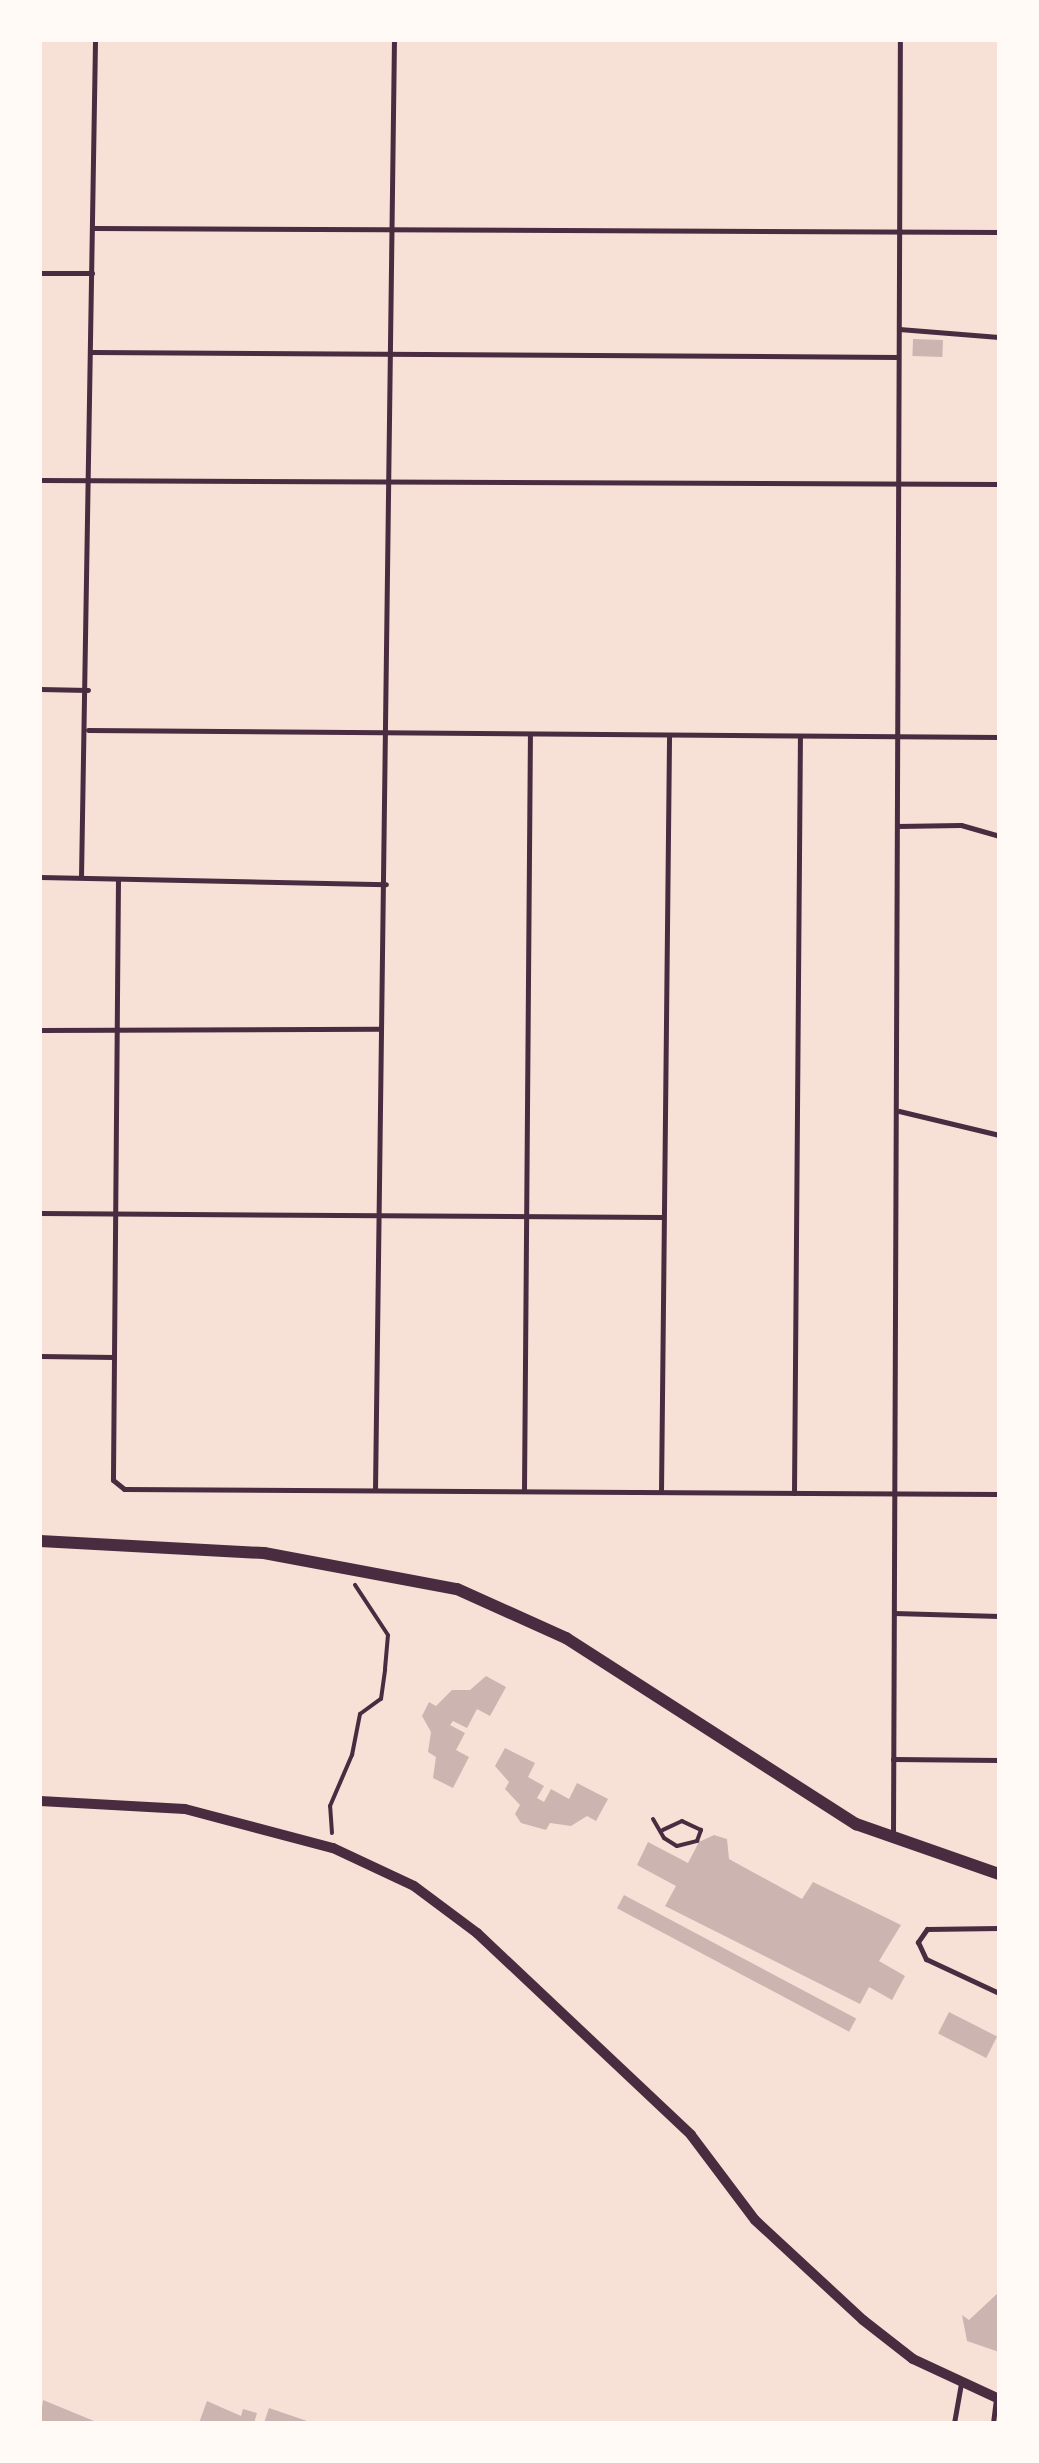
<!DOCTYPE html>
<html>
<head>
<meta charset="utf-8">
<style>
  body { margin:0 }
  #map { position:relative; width:1039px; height:2463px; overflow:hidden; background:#f7e1d7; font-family:Raleway,sans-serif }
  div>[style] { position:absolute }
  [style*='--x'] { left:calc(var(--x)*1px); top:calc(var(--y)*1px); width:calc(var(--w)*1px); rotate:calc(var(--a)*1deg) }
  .building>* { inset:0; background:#ccb4b1; transform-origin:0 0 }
  .path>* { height:4px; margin:-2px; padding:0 2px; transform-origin:2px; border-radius:2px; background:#4a2c40 }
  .service>* { height:5px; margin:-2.5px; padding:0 2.5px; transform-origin:2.5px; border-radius:2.5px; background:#4a2c40 }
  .minor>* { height:10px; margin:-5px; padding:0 5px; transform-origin:5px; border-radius:5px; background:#4a2c40 }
  .tertiary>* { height:12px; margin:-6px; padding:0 6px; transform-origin:6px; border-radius:6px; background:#4a2c40 }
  span { translate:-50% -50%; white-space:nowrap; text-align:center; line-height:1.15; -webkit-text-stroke:10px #fffaf5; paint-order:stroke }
  .frame { position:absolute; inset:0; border:42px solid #fffaf5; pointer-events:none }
</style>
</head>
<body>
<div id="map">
  <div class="building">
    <div style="left:913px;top:339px;width:30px;height:17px;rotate:2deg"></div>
    <div style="clip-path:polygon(486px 1676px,506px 1687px,490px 1716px,477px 1709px,467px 1728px,453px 1721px,450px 1725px,465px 1733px,456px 1750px,469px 1757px,453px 1788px,433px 1778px,436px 1757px,428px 1752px,431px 1732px,422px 1716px,429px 1702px,436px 1706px,452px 1690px,470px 1690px)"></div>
    <div style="clip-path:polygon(505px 1748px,535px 1763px,528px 1777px,544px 1786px,537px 1798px,544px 1802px,551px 1789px,569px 1799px,577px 1783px,608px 1799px,596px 1821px,587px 1816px,571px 1826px,550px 1823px,546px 1830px,521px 1823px,515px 1814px,520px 1805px,505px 1789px,509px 1782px,495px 1766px)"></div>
    <div style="clip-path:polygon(714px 1835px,727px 1839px,729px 1859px,802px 1899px,813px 1882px,901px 1925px,879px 1961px,905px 1976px,892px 2000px,869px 1987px,860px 2004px,665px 1906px,676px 1886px,637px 1865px,648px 1842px,688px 1863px,699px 1842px)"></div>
    <div style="left:624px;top:1895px;width:263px;height:15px;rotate:28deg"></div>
    <div style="left:949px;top:2012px;width:54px;height:24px;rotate:27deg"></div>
    <div style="clip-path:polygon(999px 2292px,999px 2352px,967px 2341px,962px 2315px,969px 2320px)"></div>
    <div style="clip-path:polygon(43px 2400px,99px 2423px,40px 2423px)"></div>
    <div style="clip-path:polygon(207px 2401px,241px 2416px,243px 2409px,257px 2413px,254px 2423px,199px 2423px)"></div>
    <div style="clip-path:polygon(269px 2408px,310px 2422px,310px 2423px,264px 2423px)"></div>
  </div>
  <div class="path">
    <div style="--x:653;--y:1819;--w:22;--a:60"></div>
    <div style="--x:664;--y:1838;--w:15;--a:32"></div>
    <div style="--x:677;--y:1846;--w:21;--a:-14"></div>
    <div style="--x:697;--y:1841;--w:12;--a:-70"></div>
    <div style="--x:701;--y:1830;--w:21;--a:-155"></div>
    <div style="--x:682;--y:1821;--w:21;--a:155"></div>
    <div style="--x:332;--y:1833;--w:27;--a:-94"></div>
    <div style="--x:330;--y:1806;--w:56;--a:-66.7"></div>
    <div style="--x:352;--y:1755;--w:42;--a:-79"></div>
    <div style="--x:360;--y:1714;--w:26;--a:-36"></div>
    <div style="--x:381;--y:1699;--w:30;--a:-82"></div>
    <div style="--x:385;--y:1669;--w:34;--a:-85"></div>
    <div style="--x:388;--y:1635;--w:60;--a:-123.4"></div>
  </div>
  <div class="service">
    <div style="--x:93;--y:228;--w:906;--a:0.25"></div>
    <div style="--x:40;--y:273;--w:52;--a:0"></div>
    <div style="--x:899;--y:329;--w:100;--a:4.6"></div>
    <div style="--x:91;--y:352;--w:807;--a:0.35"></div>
    <div style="--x:40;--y:480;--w:959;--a:0.24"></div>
    <div style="--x:40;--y:689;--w:48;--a:1.2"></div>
    <div style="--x:88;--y:730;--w:911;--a:0.44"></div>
    <div style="--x:897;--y:826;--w:64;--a:-0.9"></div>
    <div style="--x:961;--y:825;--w:40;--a:16"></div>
    <div style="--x:40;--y:877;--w:346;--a:1.2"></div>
    <div style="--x:81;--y:877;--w:837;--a:-89.04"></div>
    <div style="--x:118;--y:879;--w:601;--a:90.48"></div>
    <div style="--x:113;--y:1480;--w:14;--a:39"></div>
    <div style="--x:124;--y:1489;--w:875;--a:0.33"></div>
    <div style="--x:40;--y:1030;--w:339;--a:-0.2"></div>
    <div style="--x:899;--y:1111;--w:103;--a:13.5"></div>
    <div style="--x:40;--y:1213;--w:621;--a:0.37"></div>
    <div style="--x:40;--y:1356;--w:74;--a:0.8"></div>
    <div style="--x:375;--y:1490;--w:1450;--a:-89.25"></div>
    <div style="--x:524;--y:1491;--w:756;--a:-89.55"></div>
    <div style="--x:661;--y:1492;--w:757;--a:-89.39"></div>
    <div style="--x:794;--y:1493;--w:757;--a:-89.55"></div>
    <div style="--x:894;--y:1613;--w:105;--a:1.6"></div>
    <div style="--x:893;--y:1759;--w:106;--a:0.5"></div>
    <div style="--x:893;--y:1834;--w:1794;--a:-89.78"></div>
    <div style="--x:999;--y:1928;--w:72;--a:179.2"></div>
    <div style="--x:927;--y:1929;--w:16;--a:125"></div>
    <div style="--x:918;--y:1942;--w:19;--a:65"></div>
    <div style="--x:926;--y:1959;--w:81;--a:25"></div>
    <div style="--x:954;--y:2423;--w:40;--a:-80"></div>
    <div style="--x:993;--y:2423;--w:25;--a:-83"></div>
  </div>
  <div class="minor">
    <div style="--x:40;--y:1801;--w:145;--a:3.2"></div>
    <div style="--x:185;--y:1809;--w:153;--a:14.8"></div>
    <div style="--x:333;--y:1848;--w:89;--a:25.1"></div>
    <div style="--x:414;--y:1886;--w:79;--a:36.7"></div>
    <div style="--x:477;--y:1933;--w:294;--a:43.3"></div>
    <div style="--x:691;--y:2135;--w:106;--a:53"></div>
    <div style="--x:755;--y:2220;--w:147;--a:42.8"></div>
    <div style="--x:863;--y:2320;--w:63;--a:38"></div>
    <div style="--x:913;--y:2359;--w:95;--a:24.9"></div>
  </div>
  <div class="tertiary">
    <div style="--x:40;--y:1541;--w:224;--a:3.1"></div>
    <div style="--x:264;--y:1553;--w:196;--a:10.6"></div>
    <div style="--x:457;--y:1589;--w:120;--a:24.2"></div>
    <div style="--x:566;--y:1638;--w:345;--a:32.7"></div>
    <div style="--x:856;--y:1824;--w:151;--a:19.3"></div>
  </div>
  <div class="frame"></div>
</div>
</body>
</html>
